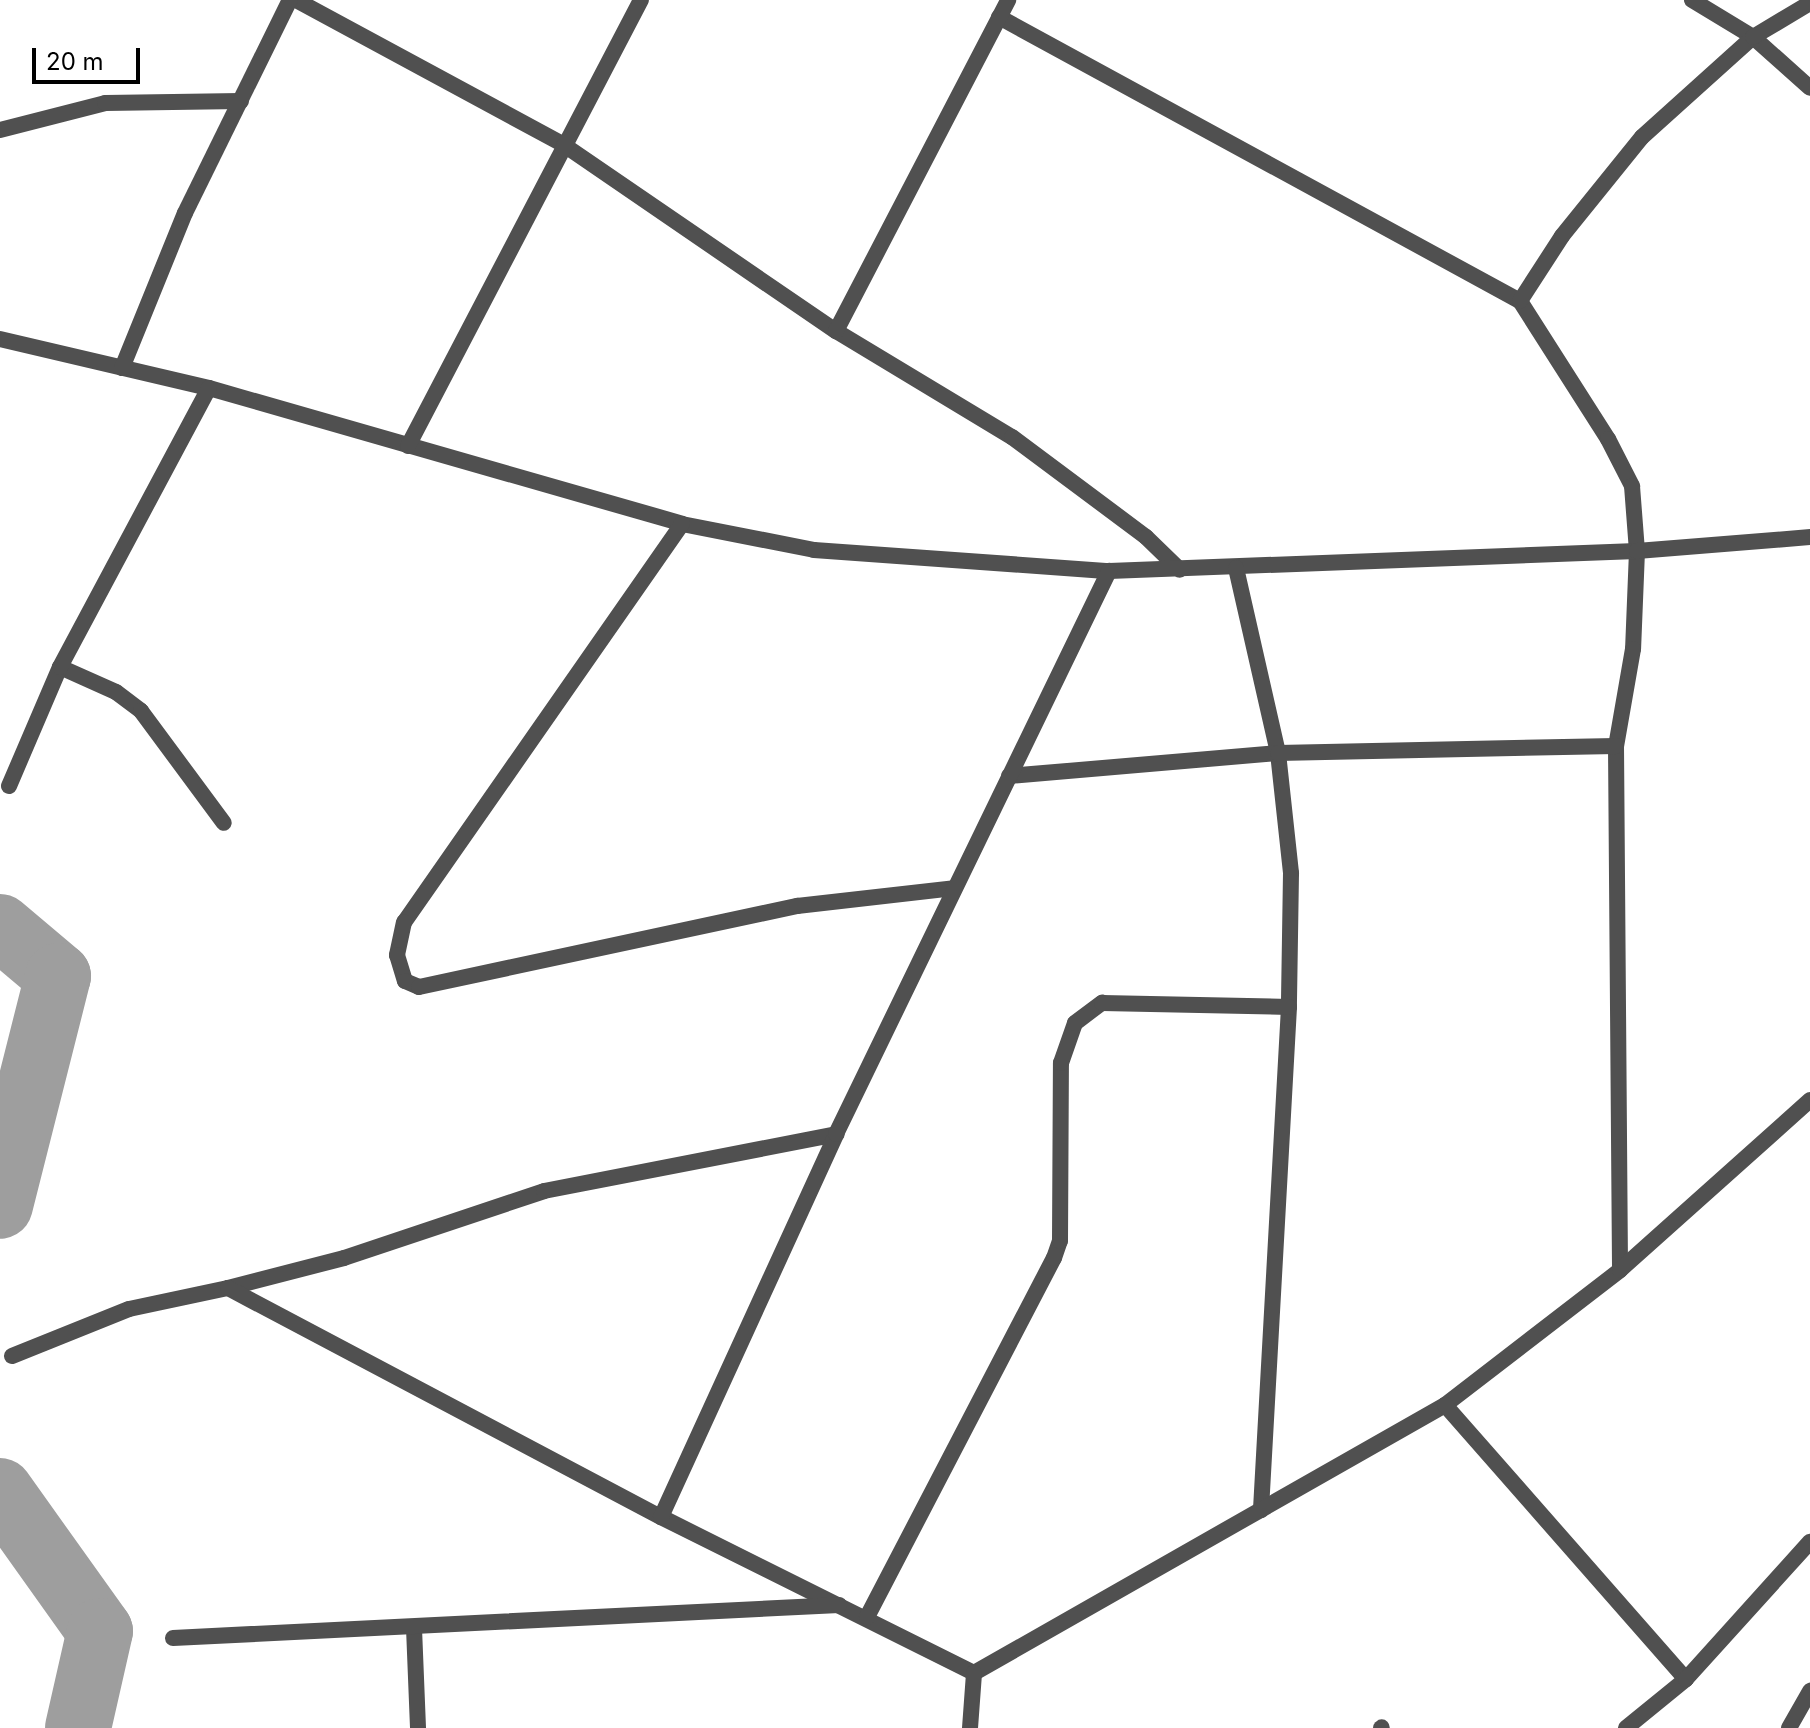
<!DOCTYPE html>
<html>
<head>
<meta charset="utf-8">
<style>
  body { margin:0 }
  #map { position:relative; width:1810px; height:1728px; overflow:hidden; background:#fff; font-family:Inter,sans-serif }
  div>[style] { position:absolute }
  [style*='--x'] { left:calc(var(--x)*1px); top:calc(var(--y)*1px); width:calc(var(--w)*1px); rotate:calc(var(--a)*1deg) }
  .river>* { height:66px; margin:-33px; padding:0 33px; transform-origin:33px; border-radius:33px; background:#9e9e9e }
  .minor>* { height:16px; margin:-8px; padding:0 8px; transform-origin:8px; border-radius:8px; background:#505050 }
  span { translate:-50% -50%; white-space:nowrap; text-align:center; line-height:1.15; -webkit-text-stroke:8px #fff; paint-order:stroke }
  .scale { position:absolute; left:32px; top:48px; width:108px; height:36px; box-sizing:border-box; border:4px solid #000; border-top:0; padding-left:10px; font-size:24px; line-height:28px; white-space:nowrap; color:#000; -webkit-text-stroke:6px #fff; paint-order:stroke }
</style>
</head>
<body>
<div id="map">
  <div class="river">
    <div style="--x:0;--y:927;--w:76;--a:40.2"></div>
    <div style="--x:58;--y:976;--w:237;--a:104.2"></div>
    <div style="--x:0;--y:1491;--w:172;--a:54.5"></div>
    <div style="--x:100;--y:1631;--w:99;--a:102.8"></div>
  </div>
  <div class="minor">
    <div style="--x:296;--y:0;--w:305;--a:28.4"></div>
    <div style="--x:564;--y:145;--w:330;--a:34.4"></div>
    <div style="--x:836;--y:331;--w:205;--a:31.1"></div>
    <div style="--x:1012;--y:437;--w:167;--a:36.7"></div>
    <div style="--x:1146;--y:537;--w:47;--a:44.1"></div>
    <div style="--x:1692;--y:0;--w:71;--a:31.2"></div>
    <div style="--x:1753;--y:37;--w:76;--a:41.8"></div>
    <div style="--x:999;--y:17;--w:593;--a:28.6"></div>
    <div style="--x:1520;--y:301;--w:164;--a:57.5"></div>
    <div style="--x:1608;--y:439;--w:53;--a:62.9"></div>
    <div style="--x:1632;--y:486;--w:65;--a:85.6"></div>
    <div style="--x:1637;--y:551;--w:98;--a:92.3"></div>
    <div style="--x:1633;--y:649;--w:98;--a:99.9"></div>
    <div style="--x:1616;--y:746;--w:524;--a:89.56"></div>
    <div style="--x:0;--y:130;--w:108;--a:-14.4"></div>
    <div style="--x:105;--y:103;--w:136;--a:-0.8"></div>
    <div style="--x:1520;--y:301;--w:77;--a:-57.1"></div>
    <div style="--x:1562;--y:236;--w:127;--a:-51.1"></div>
    <div style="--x:1642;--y:137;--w:149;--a:-42"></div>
    <div style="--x:1753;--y:37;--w:66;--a:-30.8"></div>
    <div style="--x:836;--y:331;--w:373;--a:-62.5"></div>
    <div style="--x:0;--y:339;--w:215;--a:13.2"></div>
    <div style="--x:209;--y:388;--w:492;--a:16"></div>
    <div style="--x:682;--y:524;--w:135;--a:11.1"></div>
    <div style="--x:814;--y:550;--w:296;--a:4.1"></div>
    <div style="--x:1109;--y:571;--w:528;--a:-2.17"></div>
    <div style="--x:1637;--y:551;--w:174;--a:-4.6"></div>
    <div style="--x:122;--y:368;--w:167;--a:-67.9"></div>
    <div style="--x:185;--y:213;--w:237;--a:-63.8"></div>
    <div style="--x:408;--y:446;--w:503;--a:-62.42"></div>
    <div style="--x:682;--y:524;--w:485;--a:124.9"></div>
    <div style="--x:404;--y:922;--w:34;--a:102"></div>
    <div style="--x:397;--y:955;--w:27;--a:73"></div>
    <div style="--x:405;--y:981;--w:15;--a:23"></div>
    <div style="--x:419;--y:987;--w:387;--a:-12.1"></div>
    <div style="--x:797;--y:906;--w:158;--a:-6.5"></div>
    <div style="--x:1236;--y:568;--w:190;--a:77.2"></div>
    <div style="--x:1278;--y:753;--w:121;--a:83.8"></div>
    <div style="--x:1291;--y:873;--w:134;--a:90.9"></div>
    <div style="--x:1289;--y:1007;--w:504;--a:93.19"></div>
    <div style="--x:60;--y:667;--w:61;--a:24.1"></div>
    <div style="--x:116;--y:692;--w:31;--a:37"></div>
    <div style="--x:141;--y:711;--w:139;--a:53.5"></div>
    <div style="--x:1009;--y:776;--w:270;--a:-4.9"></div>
    <div style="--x:1278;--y:753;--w:338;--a:-1.2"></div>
    <div style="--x:9;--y:786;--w:129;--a:-66.8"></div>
    <div style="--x:60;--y:667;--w:316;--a:-61.9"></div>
    <div style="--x:228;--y:1288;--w:120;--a:-14.5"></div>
    <div style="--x:344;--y:1258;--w:211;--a:-18.5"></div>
    <div style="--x:544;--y:1191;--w:298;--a:-11"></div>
    <div style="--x:12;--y:1356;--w:126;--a:-21.9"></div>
    <div style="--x:129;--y:1309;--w:101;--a:-12"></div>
    <div style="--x:228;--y:1288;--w:490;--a:27.9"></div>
    <div style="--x:661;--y:1517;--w:350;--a:26.5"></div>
    <div style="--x:974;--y:1673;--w:542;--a:-29.64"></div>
    <div style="--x:1445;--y:1405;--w:221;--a:-37.6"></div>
    <div style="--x:1620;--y:1270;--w:255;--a:-41.8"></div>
    <div style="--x:1445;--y:1405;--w:365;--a:48.7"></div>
    <div style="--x:661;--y:1517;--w:421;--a:-65.4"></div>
    <div style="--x:836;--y:1134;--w:626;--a:-64.13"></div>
    <div style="--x:867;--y:1617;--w:405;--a:-62.5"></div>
    <div style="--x:1054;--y:1258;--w:18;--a:-71"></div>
    <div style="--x:1060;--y:1241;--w:178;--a:-89.7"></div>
    <div style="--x:1061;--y:1063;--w:42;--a:-70.7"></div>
    <div style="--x:1075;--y:1023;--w:34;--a:-37"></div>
    <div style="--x:1102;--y:1003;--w:187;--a:1.2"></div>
    <div style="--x:414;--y:1628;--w:100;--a:87.7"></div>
    <div style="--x:173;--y:1638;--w:667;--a:-2.84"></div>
    <div style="--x:970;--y:1728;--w:55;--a:-85.8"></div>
    <div style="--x:1381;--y:1728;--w:1;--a:-45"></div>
    <div style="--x:1626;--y:1728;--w:77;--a:-39.2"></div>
    <div style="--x:1686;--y:1679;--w:185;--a:-47.9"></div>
    <div style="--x:1789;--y:1728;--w:43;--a:-60.4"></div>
  </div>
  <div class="scale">20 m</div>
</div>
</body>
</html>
